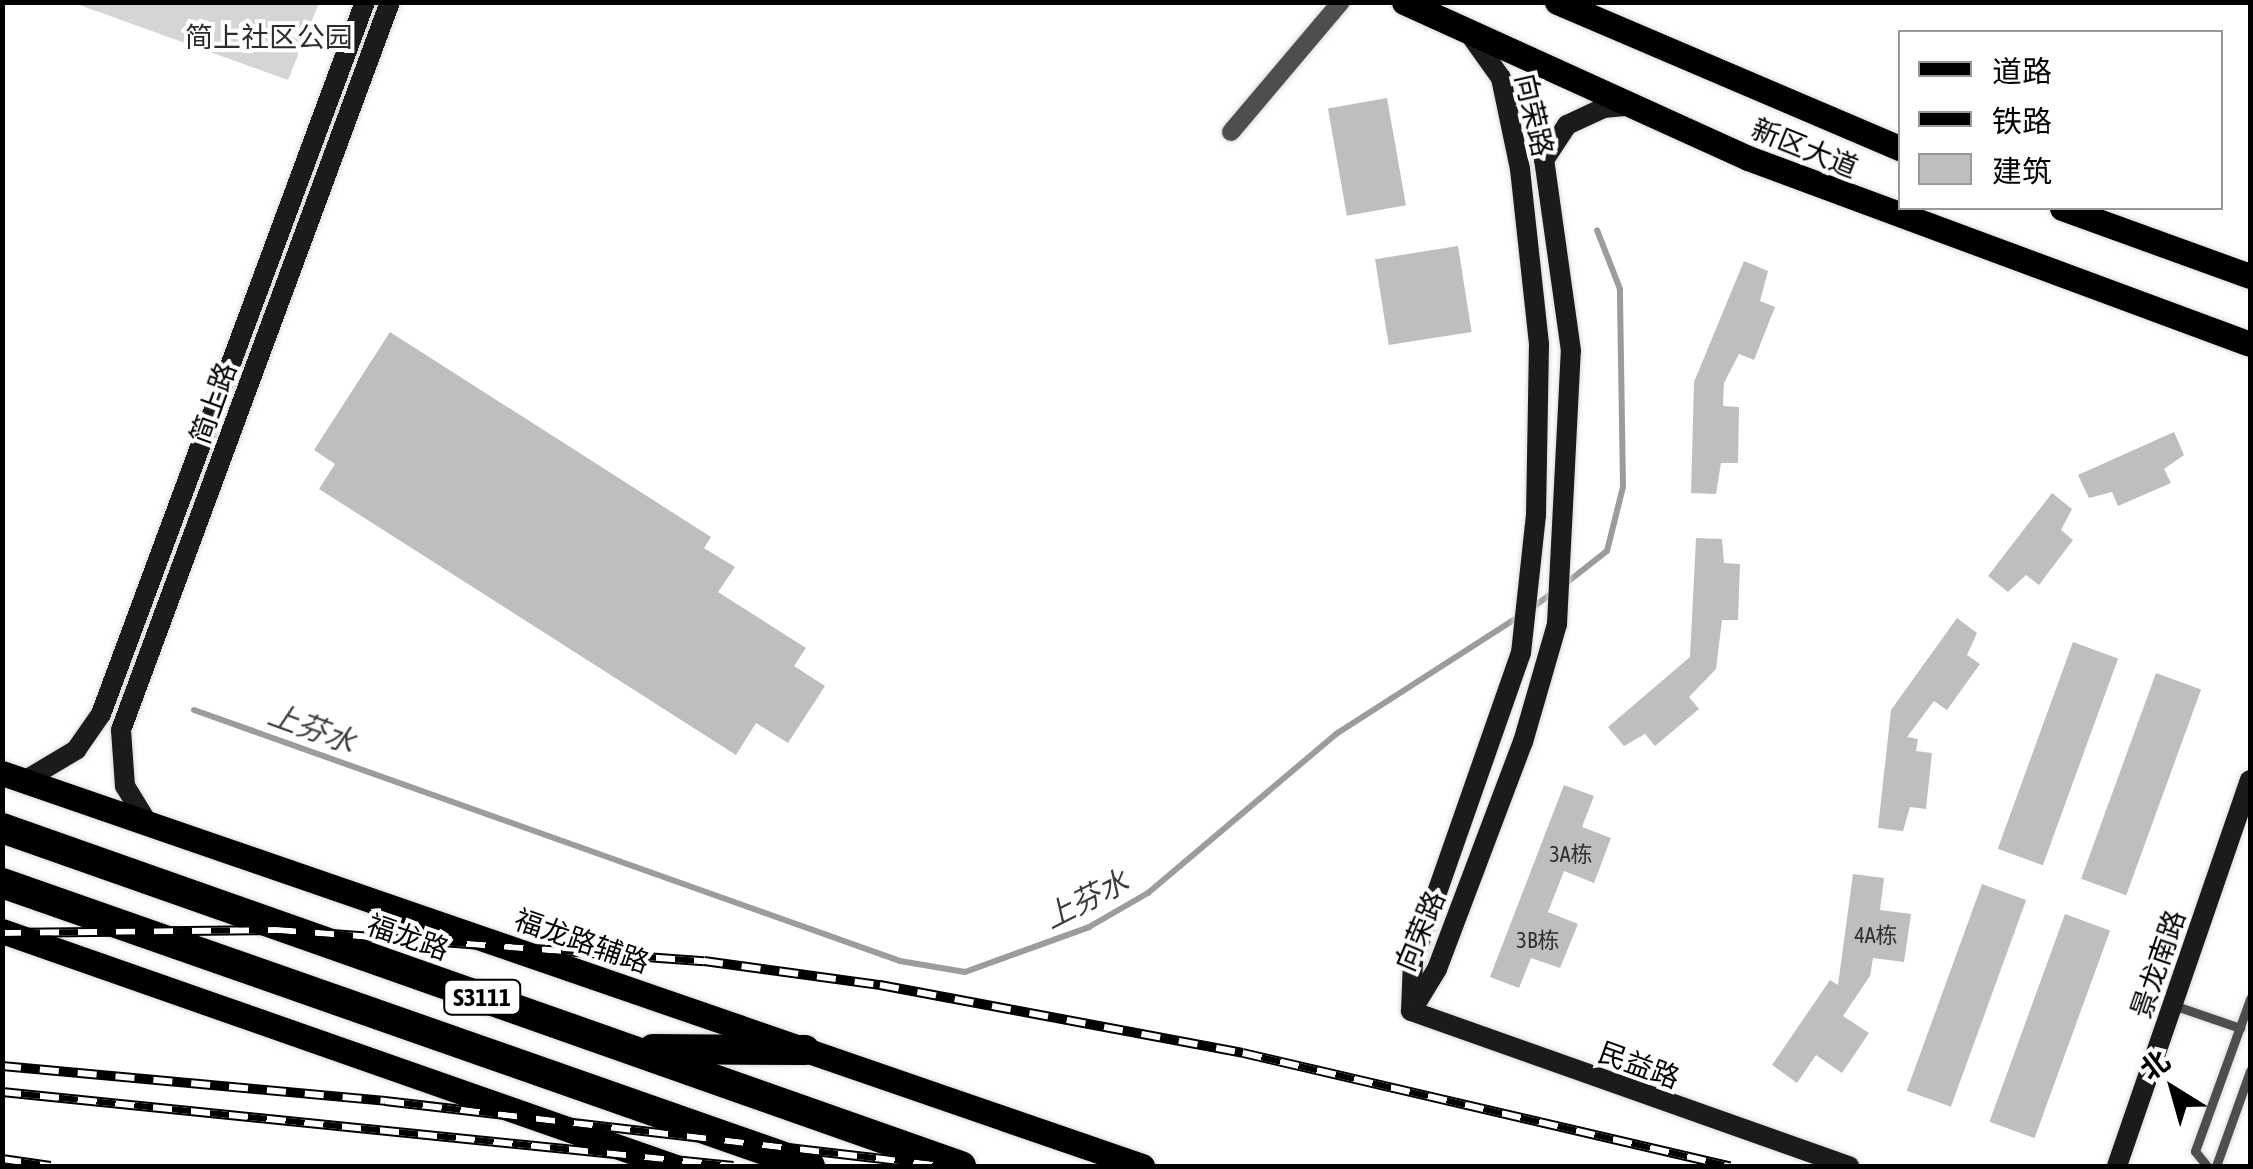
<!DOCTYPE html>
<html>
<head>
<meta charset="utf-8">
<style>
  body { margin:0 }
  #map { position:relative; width:2253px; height:1169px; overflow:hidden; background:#fff; font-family:"Asap Condensed","Noto Sans SC",sans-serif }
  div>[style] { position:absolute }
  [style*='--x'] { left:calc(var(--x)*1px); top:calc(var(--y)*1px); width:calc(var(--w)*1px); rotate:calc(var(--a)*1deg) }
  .green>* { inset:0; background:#d5d5d5 }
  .stream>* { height:6px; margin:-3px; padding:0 3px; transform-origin:3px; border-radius:3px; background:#9c9c9c }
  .building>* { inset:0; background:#bebebe; transform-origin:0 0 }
  .roads { filter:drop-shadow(0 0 2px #dbdbdb) drop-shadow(0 0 2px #dbdbdb) }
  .lane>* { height:9px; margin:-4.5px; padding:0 4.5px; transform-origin:4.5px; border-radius:4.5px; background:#4e4e4e }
  .street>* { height:18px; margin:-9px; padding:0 9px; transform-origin:9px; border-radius:9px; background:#4e4e4e }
  .secondary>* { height:20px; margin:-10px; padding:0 10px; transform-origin:10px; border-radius:10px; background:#1b1b1b }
  .primary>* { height:25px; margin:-12.5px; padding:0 12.5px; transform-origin:12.5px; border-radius:12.5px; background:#000 }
  .highway>* { height:30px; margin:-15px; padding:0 15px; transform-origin:15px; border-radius:15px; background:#000 }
  .rail>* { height:10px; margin-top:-5px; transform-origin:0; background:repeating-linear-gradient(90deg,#fff 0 19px,#000 0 38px); box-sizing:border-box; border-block:2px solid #000 }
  span { translate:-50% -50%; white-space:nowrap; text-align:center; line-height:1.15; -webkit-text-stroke:8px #fff; paint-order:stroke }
  .number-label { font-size:22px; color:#303030 }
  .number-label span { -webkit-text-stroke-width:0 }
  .shield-label span { padding:2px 8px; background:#fff; border:2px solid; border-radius:8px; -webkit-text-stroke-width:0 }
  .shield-label { font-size:25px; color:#000; font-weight:700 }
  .park-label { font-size:28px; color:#2c2c2c }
  .street-label { font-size:28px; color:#000 }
  .water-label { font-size:30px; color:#3d3d3d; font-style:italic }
  .frame { position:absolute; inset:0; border:5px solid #000; pointer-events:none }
  .legend { position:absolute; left:1898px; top:30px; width:325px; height:180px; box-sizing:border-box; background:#fff; border:2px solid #999; margin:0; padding:12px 18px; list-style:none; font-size:30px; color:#000 }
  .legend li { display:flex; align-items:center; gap:20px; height:50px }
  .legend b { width:50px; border:2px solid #999 }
  .north { position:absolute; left:2123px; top:1039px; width:100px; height:100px; -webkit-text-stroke:8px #fff; paint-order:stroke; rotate:323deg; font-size:28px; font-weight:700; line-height:40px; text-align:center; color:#000 }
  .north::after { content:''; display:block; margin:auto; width:35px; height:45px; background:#000; clip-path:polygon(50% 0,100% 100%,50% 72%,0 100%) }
</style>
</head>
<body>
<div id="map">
  <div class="green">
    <div style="clip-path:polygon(71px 2px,319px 2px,319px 3px,288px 80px)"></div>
  </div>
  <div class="stream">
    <div style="--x:1565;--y:584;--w:53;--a:-38.2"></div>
    <div style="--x:1607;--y:551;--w:66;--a:-76"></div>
    <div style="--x:1623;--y:487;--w:198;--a:-90.9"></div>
    <div style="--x:1620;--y:289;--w:63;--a:-111.3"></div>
    <div style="--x:1533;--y:607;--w:27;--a:-36"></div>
    <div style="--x:194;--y:710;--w:749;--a:19.57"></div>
    <div style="--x:900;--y:961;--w:66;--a:9.6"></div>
    <div style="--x:965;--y:972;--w:132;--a:-19.9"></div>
    <div style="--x:1089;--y:927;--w:68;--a:-30"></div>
    <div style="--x:1148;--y:893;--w:246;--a:-40.2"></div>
    <div style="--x:1336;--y:734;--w:216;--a:-32.7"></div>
  </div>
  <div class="building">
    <div style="left:1387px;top:98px;width:109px;height:60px;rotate:80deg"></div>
    <div style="left:1458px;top:246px;width:87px;height:84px;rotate:81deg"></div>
    <div style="clip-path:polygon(1744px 261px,1768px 271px,1760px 301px,1775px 307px,1754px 360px,1739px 354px,1724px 383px,1723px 406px,1739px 407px,1738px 463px,1721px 463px,1716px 494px,1691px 493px,1694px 382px)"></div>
    <div style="clip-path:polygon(390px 332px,711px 537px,704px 548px,735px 567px,718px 592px,806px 648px,794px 666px,825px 686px,788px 743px,756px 723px,736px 755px,319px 489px,335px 464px,314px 450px)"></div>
    <div style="clip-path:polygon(2174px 432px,2184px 455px,2164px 469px,2171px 483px,2118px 506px,2112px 492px,2089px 498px,2078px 475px)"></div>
    <div style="clip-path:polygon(2052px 493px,2072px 509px,2061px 530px,2073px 540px,2039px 585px,2026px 575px,2008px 592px,1988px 576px)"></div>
    <div style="clip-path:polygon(1696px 538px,1722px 539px,1724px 563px,1740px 564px,1738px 620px,1722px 620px,1716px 669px,1689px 697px,1699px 709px,1655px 746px,1645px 734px,1624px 746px,1608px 727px,1690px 657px)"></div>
    <div style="clip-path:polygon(1957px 618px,1977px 633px,1967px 655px,1980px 664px,1947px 710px,1934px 701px,1907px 737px,1918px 739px,1916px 751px,1932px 753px,1926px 809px,1910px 807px,1903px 831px,1878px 828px,1891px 710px)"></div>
    <div style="left:2073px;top:642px;width:48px;height:220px;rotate:20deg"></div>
    <div style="left:2156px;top:673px;width:48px;height:219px;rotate:20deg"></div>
    <div style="clip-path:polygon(1564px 785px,1594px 796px,1582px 827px,1611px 838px,1594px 883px,1564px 871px,1548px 912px,1578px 924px,1560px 968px,1531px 958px,1519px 988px,1490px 977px)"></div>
    <div style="clip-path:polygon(1853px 874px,1884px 878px,1880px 910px,1911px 914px,1904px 962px,1873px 958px,1870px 976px,1843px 1016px,1869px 1033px,1842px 1073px,1816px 1055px,1797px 1083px,1772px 1065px,1830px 980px,1838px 985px)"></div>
    <div style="left:1982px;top:884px;width:47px;height:220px;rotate:20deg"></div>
    <div style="left:2065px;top:914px;width:48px;height:221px;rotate:20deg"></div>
  </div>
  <div class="roads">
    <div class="lane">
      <div style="--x:2173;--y:1005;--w:71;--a:18.9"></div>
      <div style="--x:2207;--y:1166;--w:19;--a:-129"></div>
      <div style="--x:2195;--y:1151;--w:162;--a:-70.1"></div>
      <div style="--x:2216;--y:1166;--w:101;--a:-70.3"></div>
    </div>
    <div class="street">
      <div style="--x:1231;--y:132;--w:170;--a:-49.8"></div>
    </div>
    <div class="secondary">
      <div style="--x:24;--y:781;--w:61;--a:-30.8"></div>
      <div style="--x:76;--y:750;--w:44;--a:-55.2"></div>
      <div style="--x:101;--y:714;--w:759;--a:-69.66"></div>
      <div style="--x:147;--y:822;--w:42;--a:-121.4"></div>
      <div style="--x:125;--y:786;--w:56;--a:-94.1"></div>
      <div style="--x:121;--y:730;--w:776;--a:-69.72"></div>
      <div style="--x:1412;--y:1010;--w:48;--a:-58.6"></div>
      <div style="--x:1437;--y:969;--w:243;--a:-69.3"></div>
      <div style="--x:1523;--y:742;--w:123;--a:-73.9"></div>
      <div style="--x:1557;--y:624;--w:273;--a:-87.1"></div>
      <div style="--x:1571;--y:351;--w:193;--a:-98"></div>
      <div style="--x:1544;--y:160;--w:42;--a:-56.7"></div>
      <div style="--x:1567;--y:125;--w:40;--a:-25"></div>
      <div style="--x:1603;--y:108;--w:25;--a:-5"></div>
      <div style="--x:1411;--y:1011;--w:50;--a:-87.7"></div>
      <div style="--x:1413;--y:961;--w:326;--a:-70.7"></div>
      <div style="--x:1521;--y:653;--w:139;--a:-83.8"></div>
      <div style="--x:1536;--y:515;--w:171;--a:-89"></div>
      <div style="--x:1539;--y:344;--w:176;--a:-96.2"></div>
      <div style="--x:1520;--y:169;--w:93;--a:-101.8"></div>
      <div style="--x:1501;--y:78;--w:52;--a:-125.5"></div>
      <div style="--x:1411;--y:1011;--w:465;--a:19.5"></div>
      <div style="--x:2117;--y:1166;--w:408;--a:-71"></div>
    </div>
    <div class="primary">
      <div style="--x:1404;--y:2;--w:378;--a:24.4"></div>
      <div style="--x:1748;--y:158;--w:535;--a:20.33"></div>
      <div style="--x:1557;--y:2;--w:373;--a:23.1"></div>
      <div style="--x:2062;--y:208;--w:200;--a:19.9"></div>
      <div style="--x:2;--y:773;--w:1206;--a:19.02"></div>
      <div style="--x:2;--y:931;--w:711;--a:19.3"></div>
    </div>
    <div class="highway">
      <div style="--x:2;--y:828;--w:1017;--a:19.42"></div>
      <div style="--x:2;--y:883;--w:856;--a:19.3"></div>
      <div style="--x:653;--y:1049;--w:152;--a:0.4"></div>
    </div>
  </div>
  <div class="rail">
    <div style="--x:2;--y:933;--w:275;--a:-0.6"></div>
    <div style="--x:277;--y:930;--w:428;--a:4.2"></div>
    <div style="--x:704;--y:961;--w:178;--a:7.8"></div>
    <div style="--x:880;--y:985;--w:369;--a:10.6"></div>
    <div style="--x:1243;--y:1053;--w:500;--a:13.1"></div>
    <div style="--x:2;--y:1066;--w:385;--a:5.2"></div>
    <div style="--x:385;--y:1101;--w:562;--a:6.64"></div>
    <div style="--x:2;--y:1092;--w:735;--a:5.78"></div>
    <div style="--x:2;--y:1159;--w:49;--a:8.1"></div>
  </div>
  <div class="number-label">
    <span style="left:1571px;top:855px">3A栋</span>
    <span style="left:1876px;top:936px">4A栋</span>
    <span style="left:1538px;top:941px">3B栋</span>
  </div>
  <div class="shield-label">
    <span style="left:482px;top:997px">S3111</span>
  </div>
  <div class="park-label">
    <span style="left:269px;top:37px">简上社区公园</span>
  </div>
  <div class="street-label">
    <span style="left:1534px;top:115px;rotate:77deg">向荣路</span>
    <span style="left:1805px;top:148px;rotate:22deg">新区大道</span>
    <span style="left:213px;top:403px;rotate:-70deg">简上路</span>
    <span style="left:1420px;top:931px;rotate:-67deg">向荣路</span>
    <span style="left:408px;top:937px;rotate:19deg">福龙路</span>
    <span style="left:582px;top:941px;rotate:19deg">福龙路辅路</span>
    <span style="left:2158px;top:964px;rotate:-71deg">景龙南路</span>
    <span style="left:1639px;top:1065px;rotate:20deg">民益路</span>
  </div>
  <div class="water-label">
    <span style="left:312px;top:728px;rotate:20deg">上芬水</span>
    <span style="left:1086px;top:899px;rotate:-27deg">上芬水</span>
  </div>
  <div class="frame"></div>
  <ul class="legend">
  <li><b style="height:12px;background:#000"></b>道路</li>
  <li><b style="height:12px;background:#000"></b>铁路</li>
  <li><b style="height:28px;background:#bebebe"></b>建筑</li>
  </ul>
  <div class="north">北</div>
</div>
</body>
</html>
